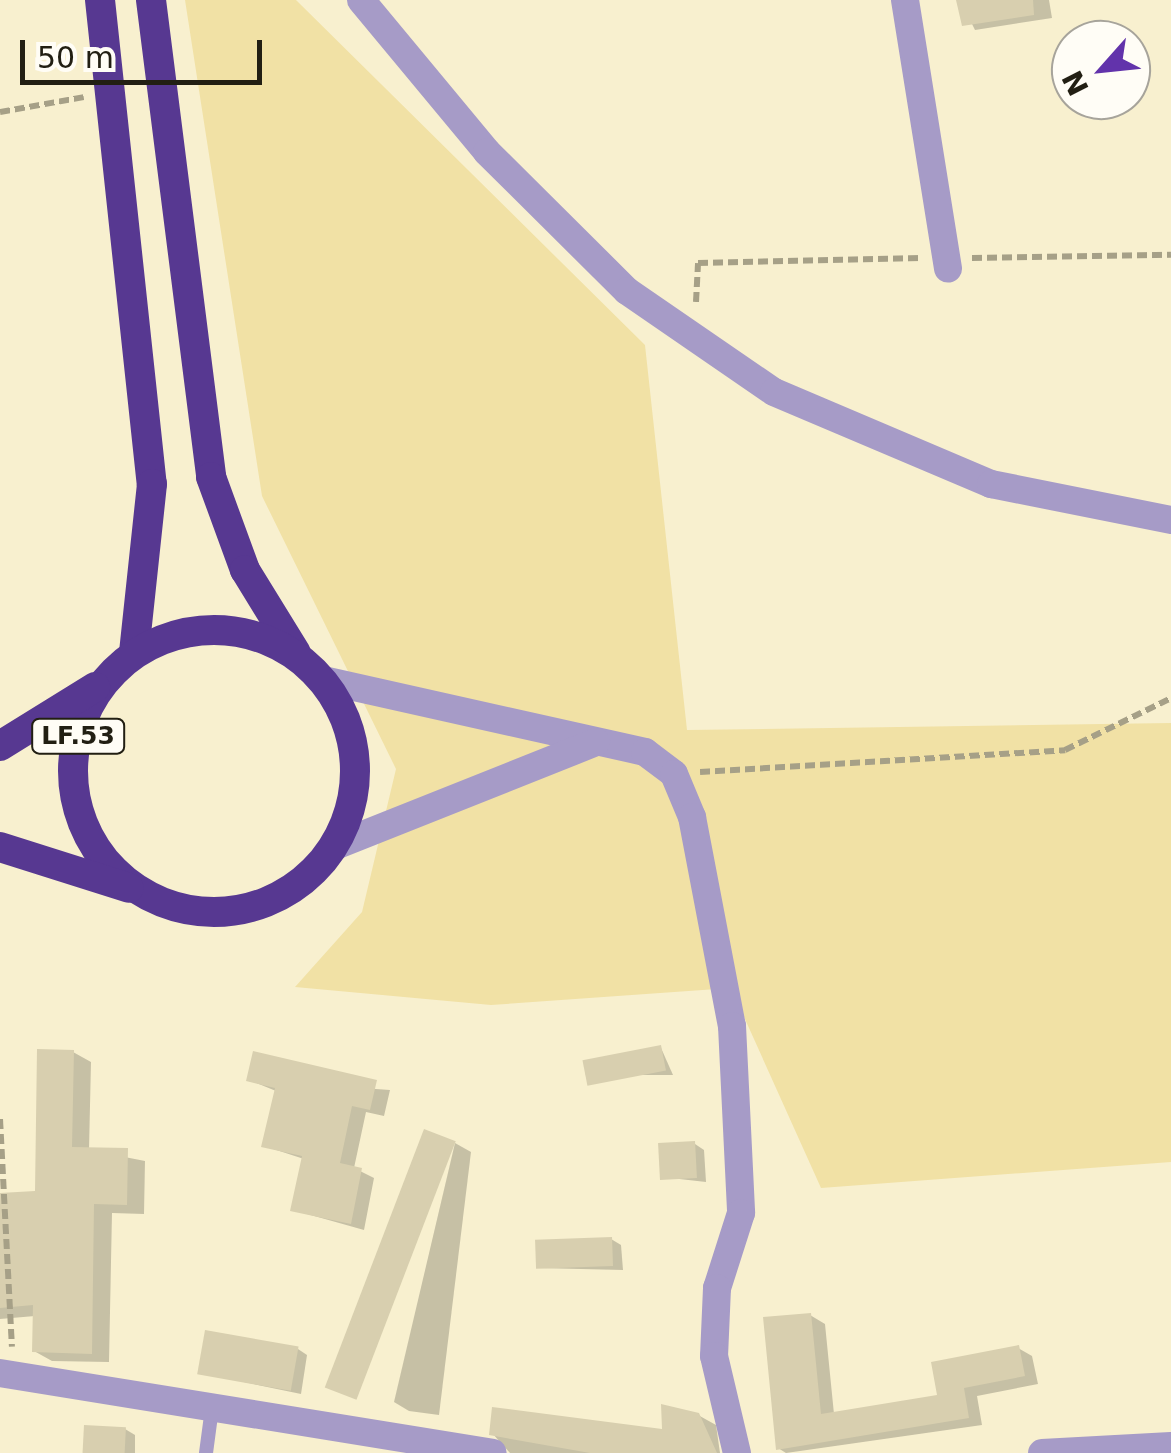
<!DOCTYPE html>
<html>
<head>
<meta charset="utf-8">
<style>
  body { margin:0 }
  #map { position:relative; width:1171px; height:1453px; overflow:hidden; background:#f8f0cf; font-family:"DejaVu Sans",sans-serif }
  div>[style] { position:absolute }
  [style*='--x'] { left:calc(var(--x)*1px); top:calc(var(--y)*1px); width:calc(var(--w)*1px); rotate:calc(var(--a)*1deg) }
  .green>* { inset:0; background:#f1e1a5 }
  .shadow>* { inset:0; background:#0003 }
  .building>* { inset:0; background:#d8cfaf; transform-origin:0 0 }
  .path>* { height:6px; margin-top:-3px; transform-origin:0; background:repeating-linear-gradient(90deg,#a6a087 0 10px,transparent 0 15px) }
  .lane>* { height:14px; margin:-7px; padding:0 7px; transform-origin:7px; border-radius:7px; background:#a69bc7 }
  .street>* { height:28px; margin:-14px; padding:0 14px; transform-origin:14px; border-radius:14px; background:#a69bc7 }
  .highway>* { height:30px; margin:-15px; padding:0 15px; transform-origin:15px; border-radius:15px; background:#573891 }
  .highway>.ring { margin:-15px; padding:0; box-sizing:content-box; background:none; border:30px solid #573891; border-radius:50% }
  span { translate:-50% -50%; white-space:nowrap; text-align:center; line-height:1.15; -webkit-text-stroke:10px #fffdf6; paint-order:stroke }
  .shield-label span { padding:2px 8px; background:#fffdf6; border:2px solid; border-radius:8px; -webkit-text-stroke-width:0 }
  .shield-label { font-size:25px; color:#221f13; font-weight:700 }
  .north { position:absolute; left:1051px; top:20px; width:100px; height:100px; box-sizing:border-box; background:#fffdf6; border:2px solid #a7a49b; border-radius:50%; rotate:243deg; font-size:28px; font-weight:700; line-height:40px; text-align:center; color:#221f13 }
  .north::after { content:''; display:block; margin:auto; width:35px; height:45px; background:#6233ab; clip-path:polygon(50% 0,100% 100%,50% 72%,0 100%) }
  .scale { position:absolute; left:20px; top:40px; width:242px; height:45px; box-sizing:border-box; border:5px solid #221f13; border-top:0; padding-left:12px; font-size:30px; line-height:35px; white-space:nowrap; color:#221f13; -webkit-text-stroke:8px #fffdf6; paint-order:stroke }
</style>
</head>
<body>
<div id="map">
  <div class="green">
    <div style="clip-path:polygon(185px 0,296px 0,645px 345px,687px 730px,1171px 723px,1171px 1162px,821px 1188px,731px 988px,491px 1005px,295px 987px,362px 912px,396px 769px,262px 496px)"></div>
  </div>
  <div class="shadow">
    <div style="clip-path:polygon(960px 0,1049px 0,1052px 18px,975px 30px)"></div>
    <div style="clip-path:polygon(661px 1048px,673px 1075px,585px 1075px)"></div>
    <div style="clip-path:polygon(73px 1052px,91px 1062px,89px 1150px,145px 1161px,144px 1214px,112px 1213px,109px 1362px,52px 1361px,34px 1351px,35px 1316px,0 1319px,0 1281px,36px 1277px)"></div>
    <div style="clip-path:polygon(249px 1080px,390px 1090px,384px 1116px,366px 1112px,354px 1168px,374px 1178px,364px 1230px,293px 1210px,304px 1159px,264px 1146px,276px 1091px)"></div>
    <div style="clip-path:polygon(455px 1143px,471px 1152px,439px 1415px,409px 1411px,394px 1402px)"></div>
    <div style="clip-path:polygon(695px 1144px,704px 1150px,706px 1182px,662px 1177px)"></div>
    <div style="clip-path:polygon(611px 1239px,621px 1245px,623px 1270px,538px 1268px)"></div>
    <div style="clip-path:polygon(810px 1315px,825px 1324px,834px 1414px,940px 1397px,1018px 1348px,1032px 1356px,1038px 1384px,977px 1396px,982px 1425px,786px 1453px,778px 1448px)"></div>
    <div style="clip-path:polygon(298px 1349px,307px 1355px,301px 1394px,201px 1373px)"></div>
    <div style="clip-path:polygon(698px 1415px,716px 1425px,720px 1453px,510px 1453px,492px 1433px,664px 1432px)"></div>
    <div style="clip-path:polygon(125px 1429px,135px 1435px,135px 1453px,86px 1453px)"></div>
  </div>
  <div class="building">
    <div style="clip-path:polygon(956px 0,1033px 0,1034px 15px,962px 26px)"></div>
    <div style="left:661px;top:1045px;width:26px;height:80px;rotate:79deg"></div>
    <div style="clip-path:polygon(37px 1049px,74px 1050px,72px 1147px,128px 1148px,127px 1205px,94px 1204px,92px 1354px,32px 1352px,33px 1305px,0 1308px,0 1193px,35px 1191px)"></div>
    <div style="clip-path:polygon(253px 1051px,377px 1080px,370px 1110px,352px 1106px,340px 1163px,362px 1168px,351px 1224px,290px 1211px,302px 1156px,261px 1147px,275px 1088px,246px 1081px)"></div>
    <div style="left:424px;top:1129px;width:34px;height:277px;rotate:21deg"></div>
    <div style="left:695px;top:1141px;width:37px;height:37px;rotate:87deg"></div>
    <div style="left:612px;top:1237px;width:29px;height:77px;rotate:88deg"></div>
    <div style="clip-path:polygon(811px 1313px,821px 1414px,937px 1395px,931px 1362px,1019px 1345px,1025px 1376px,964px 1388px,969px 1418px,776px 1450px,763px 1317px)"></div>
    <div style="left:205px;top:1330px;width:95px;height:45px;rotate:10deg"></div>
    <div style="clip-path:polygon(661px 1404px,699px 1413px,717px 1453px,590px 1453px,489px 1435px,492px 1407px,662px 1429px)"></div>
    <div style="left:84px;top:1425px;width:42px;height:28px;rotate:3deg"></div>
  </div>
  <div class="path">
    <div style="--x:0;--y:112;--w:85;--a:-10.1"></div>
    <div style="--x:972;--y:258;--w:199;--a:-0.9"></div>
    <div style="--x:696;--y:302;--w:39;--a:-87"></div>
    <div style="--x:698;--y:263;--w:223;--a:-1.3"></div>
    <div style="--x:700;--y:772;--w:366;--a:-3.4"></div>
    <div style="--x:1065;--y:750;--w:118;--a:-26.1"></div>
    <div style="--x:0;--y:1119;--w:228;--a:87"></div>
  </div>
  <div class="lane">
    <div style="--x:206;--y:1453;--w:45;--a:-82.4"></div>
  </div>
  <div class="street">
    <div style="--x:361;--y:0;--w:197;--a:50.3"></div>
    <div style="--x:487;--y:152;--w:197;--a:44.8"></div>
    <div style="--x:627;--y:291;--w:178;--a:34.5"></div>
    <div style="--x:774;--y:392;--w:236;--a:23"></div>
    <div style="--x:991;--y:484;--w:184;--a:11.3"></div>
    <div style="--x:905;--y:0;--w:272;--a:80.9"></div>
    <div style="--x:323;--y:680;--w:330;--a:12.6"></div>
    <div style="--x:645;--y:752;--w:36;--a:37"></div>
    <div style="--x:674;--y:774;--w:47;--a:67.3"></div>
    <div style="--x:692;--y:817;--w:213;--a:79.2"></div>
    <div style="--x:732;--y:1026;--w:187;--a:87.2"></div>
    <div style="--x:741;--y:1213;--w:79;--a:107.7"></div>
    <div style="--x:717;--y:1288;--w:68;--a:92.5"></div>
    <div style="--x:714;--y:1356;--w:100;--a:76.7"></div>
    <div style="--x:335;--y:846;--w:281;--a:-21.7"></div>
    <div style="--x:0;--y:1373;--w:499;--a:9.2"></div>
    <div style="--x:1042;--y:1453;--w:129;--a:-3.1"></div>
  </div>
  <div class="highway">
    <div style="--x:100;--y:0;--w:487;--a:83.9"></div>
    <div style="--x:152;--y:484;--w:170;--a:96.1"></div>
    <div style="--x:151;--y:0;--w:481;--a:82.8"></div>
    <div style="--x:211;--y:477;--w:99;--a:69.9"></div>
    <div style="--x:245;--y:570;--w:97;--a:58.4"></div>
    <div class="ring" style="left:73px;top:630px;width:252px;height:252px"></div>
    <div style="--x:0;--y:746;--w:112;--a:-31.8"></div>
    <div style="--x:0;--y:847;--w:135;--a:17.6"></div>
  </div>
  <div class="shield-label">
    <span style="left:78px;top:736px">LF.53</span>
  </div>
  <div class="north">N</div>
  <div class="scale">50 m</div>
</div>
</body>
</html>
